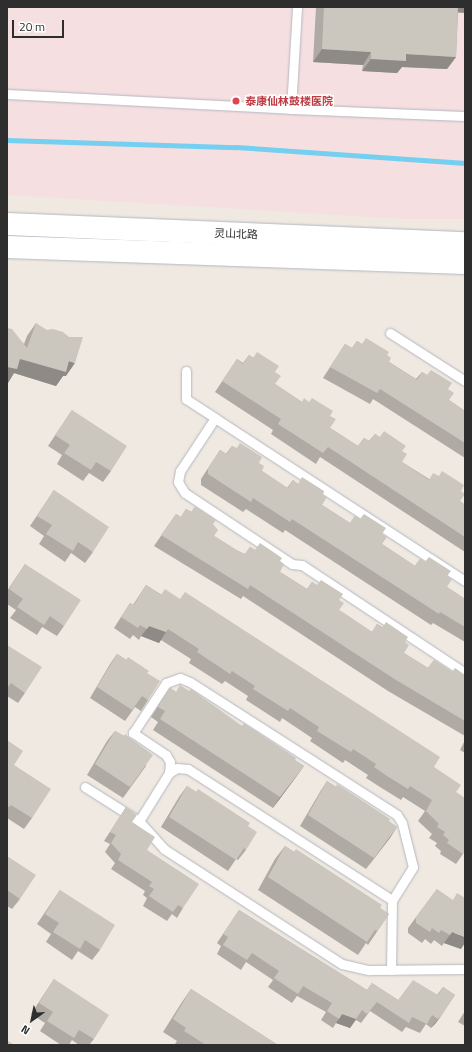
<!DOCTYPE html>
<html>
<head>
<meta charset="utf-8">
<style>
  body { margin:0 }
  #map { position:relative; width:472px; height:1052px; overflow:hidden; background:#efe9e1; font-family:"Titillium Web","Noto Sans SC",sans-serif }
  div>[style] { position:absolute }
  [style*='--x'] { left:calc(var(--x)*1px); top:calc(var(--y)*1px); width:calc(var(--w)*1px); rotate:calc(var(--a)*1deg) }
  .medical>* { inset:0; background:#f5dfe0 }
  .stream>* { height:5px; margin:-2.5px; padding:0 2.5px; transform-origin:2.5px; border-radius:2.5px; background:#75cff0 }
  .roads { filter:drop-shadow(0 0 1px #b4b7c1) drop-shadow(0 0 1px #b4b7c1) }
  .service>* { height:9px; margin:-4.5px; padding:0 4.5px; transform-origin:4.5px; border-radius:4.5px; background:#fff }
  .secondary>* { height:22px; margin:-11px; padding:0 11px; transform-origin:11px; border-radius:11px; background:#fff }
  .wall>* { inset:0; background:#afaba4 }
  .shaded-wall>* { inset:0; background:#8e8b86 }
  .building>* { inset:0; background:#cbc7bf }
  .dots>* { width:11px; height:11px; translate:-50% -50%; box-sizing:border-box; border:2px solid #fff; border-radius:50% }
  span { translate:-50% -50%; white-space:nowrap; text-align:center; line-height:1.15; -webkit-text-stroke:3px #fff; paint-order:stroke }
  .health-label { font-size:11px; color:#be3a42; font-weight:700 }
  .left { translate:0 -50%; text-align:left }
  .street-label { font-size:11px; color:#2e2e2e }
  .frame { position:absolute; inset:0; border:8px solid #2e2e2e; pointer-events:none }
  .north { position:absolute; left:12px; top:1000px; width:40px; height:40px; -webkit-text-stroke:3px #fff; paint-order:stroke; rotate:213deg; font-size:11px; font-weight:700; line-height:16px; text-align:center; color:#2e2e2e }
  .north::after { content:''; display:block; margin:auto; width:14px; height:18px; background:#2e2e2e; clip-path:polygon(50% 0,100% 100%,50% 72%,0 100%) }
  .scale { position:absolute; left:12px; top:20px; width:52px; height:18px; box-sizing:border-box; border:2px solid #2e2e2e; border-top:0; padding-left:5px; font-size:12px; line-height:14px; white-space:nowrap; color:#2e2e2e; -webkit-text-stroke:3px #fff; paint-order:stroke }
</style>
</head>
<body>
<div id="map">
  <div class="medical">
    <div style="clip-path:polygon(7px 7px,465px 7px,465px 219px,404px 219px,7px 195px)"></div>
  </div>
  <div class="stream">
    <div style="--x:7;--y:140;--w:229;--a:1.8"></div>
    <div style="--x:236;--y:147;--w:230;--a:4"></div>
  </div>
  <div class="roads">
    <div class="service">
      <div style="--x:7;--y:94;--w:284;--a:3"></div>
      <div style="--x:291;--y:109;--w:102;--a:-86.6"></div>
      <div style="--x:291;--y:109;--w:174;--a:2.3"></div>
      <div style="--x:390;--y:333;--w:89;--a:32.6"></div>
      <div style="--x:186;--y:371;--w:28;--a:90"></div>
      <div style="--x:186;--y:399;--w:35;--a:33"></div>
      <div style="--x:465;--y:581;--w:298;--a:-146.9"></div>
      <div style="--x:215;--y:418;--w:64;--a:123.4"></div>
      <div style="--x:180;--y:471;--w:11;--a:100"></div>
      <div style="--x:178;--y:482;--w:13;--a:58"></div>
      <div style="--x:185;--y:493;--w:128;--a:33.6"></div>
      <div style="--x:292;--y:564;--w:10;--a:6"></div>
      <div style="--x:302;--y:565;--w:196;--a:33.5"></div>
      <div style="--x:169;--y:773;--w:11;--a:-85"></div>
      <div style="--x:170;--y:762;--w:8;--a:-120"></div>
      <div style="--x:166;--y:755;--w:40;--a:-146"></div>
      <div style="--x:133;--y:733;--w:60;--a:-56.6"></div>
      <div style="--x:166;--y:683;--w:15;--a:-20"></div>
      <div style="--x:180;--y:678;--w:11;--a:22"></div>
      <div style="--x:190;--y:682;--w:246;--a:32.7"></div>
      <div style="--x:397;--y:815;--w:9;--a:58"></div>
      <div style="--x:402;--y:823;--w:45;--a:76"></div>
      <div style="--x:413;--y:867;--w:39;--a:122"></div>
      <div style="--x:85;--y:787;--w:64;--a:32.2"></div>
      <div style="--x:139;--y:821;--w:38;--a:48"></div>
      <div style="--x:164;--y:849;--w:212;--a:32.9"></div>
      <div style="--x:342;--y:964;--w:28;--a:13"></div>
      <div style="--x:369;--y:970;--w:96;--a:-0.6"></div>
      <div style="--x:139;--y:821;--w:57;--a:-58"></div>
      <div style="--x:169;--y:773;--w:9;--a:-32"></div>
      <div style="--x:177;--y:768;--w:11;--a:5"></div>
      <div style="--x:188;--y:769;--w:242;--a:32.7"></div>
      <div style="--x:392;--y:900;--w:70;--a:90.8"></div>
    </div>
    <div class="secondary">
      <div style="--x:7;--y:224;--w:458;--a:2.4"></div>
      <div style="--x:7;--y:247;--w:458;--a:2"></div>
    </div>
  </div>
  <div class="wall">
    <div style="clip-path:polygon(316px 7px,465px 7px,458px 12px,456px 57px,447px 69px,402px 67px,397px 73px,362px 71px,363px 65px,313px 62px)"></div>
    <div style="clip-path:polygon(36px 323px,66px 376px,63px 376px,56px 386px,14px 373px,8px 383px,7px 383px,7px 328px,24px 344px,27px 336px)"></div>
    <div style="clip-path:polygon(357px 341px,362px 344px,387px 355px,389px 362px,416px 379px,422px 372px,448px 389px,449px 400px,465px 411px,465px 458px,373px 399px,370px 404px,323px 378px,345px 344px,352px 348px)"></div>
    <div style="clip-path:polygon(249px 355px,275px 372px,275px 384px,302px 402px,330px 416px,330px 428px,358px 446px,364px 438px,369px 441px,375px 434px,402px 451px,402px 462px,429px 479px,461px 491px,460px 501px,465px 505px,465px 552px,320px 457px,316px 464px,271px 434px,273px 430px,215px 392px,237px 359px,243px 363px)"></div>
    <div style="clip-path:polygon(72px 410px,111px 471px,103px 482px,89px 473px,83px 481px,57px 464px,62px 455px,48px 446px)"></div>
    <div style="clip-path:polygon(232px 446px,259px 463px,262px 471px,287px 488px,293px 480px,298px 484px,323px 495px,322px 505px,350px 523px,355px 516px,382px 534px,382px 544px,415px 566px,420px 559px,447px 576px,447px 587px,465px 599px,465px 642px,433px 623px,431px 625px,285px 530px,283px 533px,246px 509px,243px 512px,201px 485px,201px 479px,220px 450px,226px 454px)"></div>
    <div style="clip-path:polygon(54px 490px,93px 552px,85px 563px,71px 553px,65px 562px,39px 544px,44px 536px,30px 526px)"></div>
    <div style="clip-path:polygon(186px 509px,213px 524px,214px 536px,238px 551px,245px 554px,250px 547px,255px 550px,280px 561px,280px 572px,307px 589px,312px 582px,339px 600px,339px 610px,372px 632px,377px 624px,405px 642px,404px 653px,428px 668px,434px 660px,452px 672px,465px 675px,465px 736px,388px 691px,243px 596px,241px 599px,154px 546px,176px 514px,181px 517px)"></div>
    <div style="clip-path:polygon(25px 564px,64px 626px,57px 636px,42px 627px,37px 635px,10px 618px,16px 610px,7px 604px,7px 591px)"></div>
    <div style="clip-path:polygon(146px 585px,434px 767px,456px 792px,465px 851px,456px 864px,440px 854px,441px 851px,435px 846px,437px 843px,429px 838px,432px 834px,418px 821px,425px 811px,403px 797px,401px 800px,380px 787px,366px 778px,368px 775px,345px 760px,343px 763px,310px 741px,312px 738px,282px 718px,280px 722px,246px 700px,248px 696px,225px 681px,222px 684px,189px 663px,191px 659px,161px 640px,159px 643px,141px 636px,139px 640px,133px 635px,130px 639px,114px 628px,130px 603px,133px 605px)"></div>
    <div style="clip-path:polygon(7px 645px,25px 693px,18px 703px,7px 696px)"></div>
    <div style="clip-path:polygon(117px 654px,147px 673px,148px 700px,141px 711px,135px 707px,125px 721px,90px 698px,110px 664px)"></div>
    <div style="clip-path:polygon(170px 688px,176px 692px,242px 726px,304px 766px,273px 808px,153px 730px,158px 722px,151px 717px)"></div>
    <div style="clip-path:polygon(115px 731px,124px 736px,146px 766px,123px 798px,87px 775px,107px 741px)"></div>
    <div style="clip-path:polygon(7px 740px,14px 765px,32px 818px,24px 829px,7px 818px)"></div>
    <div style="clip-path:polygon(465px 740px,465px 753px,460px 750px)"></div>
    <div style="clip-path:polygon(327px 781px,397px 827px,366px 869px,300px 826px,320px 792px)"></div>
    <div style="clip-path:polygon(187px 786px,248px 826px,246px 850px,238px 860px,236px 859px,228px 871px,161px 827px,179px 797px)"></div>
    <div style="clip-path:polygon(126px 807px,132px 822px,147px 850px,183px 908px,177px 918px,172px 914px,167px 921px,143px 906px,147px 898px,143px 895px,145px 891px,111px 869px,115px 863px,105px 852px,110px 844px,104px 841px)"></div>
    <div style="clip-path:polygon(285px 846px,389px 914px,368px 945px,366px 943px,358px 955px,258px 890px,275px 859px)"></div>
    <div style="clip-path:polygon(7px 856px,20px 899px,12px 909px,7px 906px)"></div>
    <div style="clip-path:polygon(437px 889px,461px 949px,444px 943px,442px 946px,434px 940px,431px 944px,425px 939px,422px 943px,408px 933px,408px 928px)"></div>
    <div style="clip-path:polygon(60px 890px,100px 950px,92px 960px,78px 951px,72px 960px,46px 942px,51px 934px,37px 924px)"></div>
    <div style="clip-path:polygon(239px 910px,367px 990px,372px 983px,398px 1000px,437px 995px,443px 987px,455px 995px,435px 1024px,431px 1028px,426px 1024px,420px 1033px,406px 1027px,402px 1032px,370px 1011px,361px 1023px,356px 1020px,350px 1028px,336px 1023px,333px 1028px,321px 1020px,326px 1012px,297px 996px,292px 1003px,268px 987px,273px 980px,246px 962px,241px 970px,217px 954px,221px 946px,217px 943px)"></div>
    <div style="clip-path:polygon(54px 979px,94px 1039px,89px 1045px,79px 1045px,72px 1040px,69px 1045px,61px 1045px,40px 1031px,45px 1023px,31px 1014px)"></div>
    <div style="clip-path:polygon(191px 989px,278px 1045px,176px 1045px,175px 1044px,177px 1041px,163px 1032px,182px 1002px)"></div>
    <div style="clip-path:polygon(465px 1011px,465px 1026px,458px 1022px)"></div>
  </div>
  <div class="shaded-wall">
    <div style="clip-path:polygon(453px 7px,465px 7px,465px 13px,450px 12px)"></div>
    <div style="clip-path:polygon(322px 49px,371px 52px,363px 65px,313px 62px)"></div>
    <div style="clip-path:polygon(406px 54px,456px 57px,447px 69px,402px 67px,397px 73px,362px 71px,371px 59px)"></div>
    <div style="clip-path:polygon(20px 359px,69px 361px,75px 363px,66px 376px,63px 376px,56px 386px,14px 373px,8px 383px,7px 383px,7px 367px)"></div>
    <div style="clip-path:polygon(149px 626px,166px 632px,159px 643px,141px 636px)"></div>
    <div style="clip-path:polygon(304px 766px,296px 777px,273px 808px,280px 797px)"></div>
    <div style="clip-path:polygon(397px 827px,390px 838px,366px 869px,374px 858px)"></div>
    <div style="clip-path:polygon(452px 932px,465px 937px,465px 943px,461px 949px,444px 943px)"></div>
    <div style="clip-path:polygon(342px 1014px,356px 1019px,350px 1028px,336px 1023px)"></div>
    <div style="clip-path:polygon(442px 1015px,435px 1024px,431px 1028px,438px 1019px)"></div>
  </div>
  <div class="building">
    <div style="clip-path:polygon(324px 7px,458px 7px,456px 57px,406px 54px,406px 61px,371px 59px,371px 52px,322px 49px)"></div>
    <div style="clip-path:polygon(36px 323px,47px 330px,53px 329px,63px 332px,69px 337px,83px 337px,75px 363px,69px 361px,66px 372px,20px 359px,17px 369px,7px 367px,7px 328px,12px 329px,27px 348px)"></div>
    <div style="clip-path:polygon(366px 338px,389px 352px,387px 355px,391px 358px,389px 362px,417px 380px,422px 372px,427px 375px,431px 370px,452px 383px,448px 389px,454px 393px,449px 400px,465px 411px,465px 443px,380px 389px,377px 393px,330px 367px,345px 344px,352px 348px,357px 341px,362px 344px)"></div>
    <div style="clip-path:polygon(257px 352px,279px 366px,275px 372px,281px 376px,275px 384px,302px 402px,304px 398px,309px 402px,312px 398px,333px 411px,330px 416px,336px 419px,330px 428px,358px 446px,364px 438px,370px 441px,375px 434px,380px 437px,384px 431px,406px 446px,402px 451px,407px 454px,402px 462px,429px 480px,433px 473px,439px 476px,442px 471px,464px 485px,461px 491px,465px 494px,460px 501px,465px 505px,465px 537px,328px 447px,323px 453px,278px 424px,281px 419px,222px 381px,237px 359px,243px 364px,249px 355px,253px 358px)"></div>
    <div style="clip-path:polygon(72px 410px,127px 446px,111px 471px,96px 462px,91px 470px,64px 453px,70px 445px,55px 435px)"></div>
    <div style="clip-path:polygon(240px 443px,262px 457px,259px 463px,264px 466px,262px 471px,288px 488px,293px 480px,298px 484px,302px 477px,324px 491px,323px 495px,327px 497px,322px 505px,350px 523px,355px 516px,360px 519px,364px 514px,386px 528px,382px 534px,387px 537px,382px 544px,415px 566px,420px 559px,425px 562px,429px 557px,451px 571px,447px 576px,452px 579px,447px 587px,465px 599px,465px 627px,440px 612px,439px 614px,292px 519px,290px 522px,253px 498px,251px 502px,208px 474px,208px 469px,220px 450px,227px 454px,232px 446px,237px 448px)"></div>
    <div style="clip-path:polygon(54px 490px,109px 527px,93px 552px,78px 542px,73px 551px,46px 534px,52px 525px,37px 516px)"></div>
    <div style="clip-path:polygon(195px 506px,216px 520px,213px 524px,218px 530px,214px 536px,238px 551px,245px 554px,250px 547px,255px 550px,260px 543px,282px 558px,280px 561px,284px 564px,280px 572px,307px 589px,312px 582px,317px 585px,321px 580px,343px 594px,339px 600px,344px 603px,339px 610px,372px 632px,377px 624px,382px 628px,386px 622px,408px 637px,405px 642px,409px 645px,404px 653px,428px 668px,434px 660px,452px 672px,455px 668px,465px 675px,465px 721px,396px 680px,250px 585px,248px 589px,161px 535px,176px 514px,181px 517px,186px 509px,191px 512px)"></div>
    <div style="clip-path:polygon(25px 564px,81px 600px,64px 626px,50px 616px,44px 625px,17px 607px,23px 599px,9px 589px)"></div>
    <div style="clip-path:polygon(146px 585px,161px 595px,165px 589px,180px 599px,185px 592px,440px 757px,434px 767px,461px 785px,456px 792px,465px 798px,465px 851px,463px 854px,447px 843px,449px 840px,443px 835px,445px 832px,437px 827px,439px 824px,426px 811px,432px 800px,410px 786px,408px 789px,387px 776px,374px 767px,376px 764px,353px 749px,351px 752px,317px 731px,319px 727px,290px 708px,288px 711px,253px 689px,255px 686px,232px 671px,230px 674px,197px 652px,199px 649px,168px 629px,166px 632px,149px 626px,147px 629px,140px 625px,138px 628px,121px 617px,130px 603px,134px 605px)"></div>
    <div style="clip-path:polygon(7px 645px,42px 667px,25px 693px,11px 683px,7px 688px)"></div>
    <div style="clip-path:polygon(117px 654px,126px 660px,128px 657px,149px 671px,147px 673px,160px 681px,148px 700px,142px 696px,132px 710px,97px 687px)"></div>
    <div style="clip-path:polygon(180px 685px,189px 691px,191px 689px,242px 726px,244px 723px,296px 758px,295px 760px,304px 766px,280px 797px,160px 719px,165px 711px,158px 707px,170px 688px,176px 692px)"></div>
    <div style="clip-path:polygon(115px 731px,124px 736px,125px 734px,153px 755px,130px 787px,95px 764px)"></div>
    <div style="clip-path:polygon(7px 740px,23px 751px,14px 765px,51px 789px,32px 818px,11px 805px,9px 807px,7px 806px)"></div>
    <div style="clip-path:polygon(327px 781px,336px 787px,337px 784px,390px 819px,389px 821px,397px 827px,374px 858px,308px 815px)"></div>
    <div style="clip-path:polygon(187px 786px,196px 792px,198px 789px,250px 823px,248px 826px,257px 832px,246px 850px,244px 848px,236px 860px,169px 817px)"></div>
    <div style="clip-path:polygon(126px 807px,137px 815px,132px 822px,155px 837px,147px 850px,199px 884px,183px 908px,178px 905px,173px 912px,149px 896px,154px 889px,149px 886px,152px 882px,118px 860px,121px 854px,111px 843px,116px 835px,110px 832px)"></div>
    <div style="clip-path:polygon(285px 846px,294px 852px,296px 849px,382px 905px,380px 908px,389px 914px,377px 931px,375px 930px,367px 942px,268px 877px)"></div>
    <div style="clip-path:polygon(7px 856px,36px 875px,20px 899px,7px 890px)"></div>
    <div style="clip-path:polygon(437px 889px,453px 900px,457px 893px,465px 898px,465px 937px,452px 932px,450px 935px,441px 930px,439px 933px,432px 928px,430px 932px,416px 923px,416px 917px)"></div>
    <div style="clip-path:polygon(60px 890px,115px 925px,100px 950px,85px 940px,80px 949px,53px 932px,59px 923px,45px 914px)"></div>
    <div style="clip-path:polygon(239px 910px,367px 990px,372px 983px,398px 1000px,413px 980px,438px 995px,443px 987px,455px 995px,442px 1015px,438px 1019px,432px 1015px,427px 1024px,412px 1017px,409px 1023px,377px 1002px,367px 1014px,362px 1010px,356px 1019px,342px 1014px,339px 1019px,327px 1011px,332px 1003px,303px 986px,298px 994px,274px 978px,279px 971px,252px 953px,247px 960px,223px 945px,228px 937px,223px 934px)"></div>
    <div style="clip-path:polygon(54px 979px,109px 1015px,94px 1039px,79px 1030px,74px 1038px,47px 1021px,53px 1012px,39px 1003px)"></div>
    <div style="clip-path:polygon(191px 989px,278px 1045px,206px 1045px,184px 1031px,186px 1028px,173px 1019px)"></div>
    <div style="clip-path:polygon(7px 1040px,14px 1045px,7px 1045px)"></div>
  </div>
  <div class="dots">
    <div style="left:236px;top:101px;background:#e0444e"></div>
  </div>
  <div class="health-label">
    <span class="left" style="left:245px;top:101px">泰康仙林鼓楼医院</span>
  </div>
  <div class="street-label">
    <span style="left:236px;top:234px;rotate:2deg">灵山北路</span>
  </div>
  <div class="frame"></div>
  <div class="north">N</div>
  <div class="scale">20 m</div>
</div>
</body>
</html>
